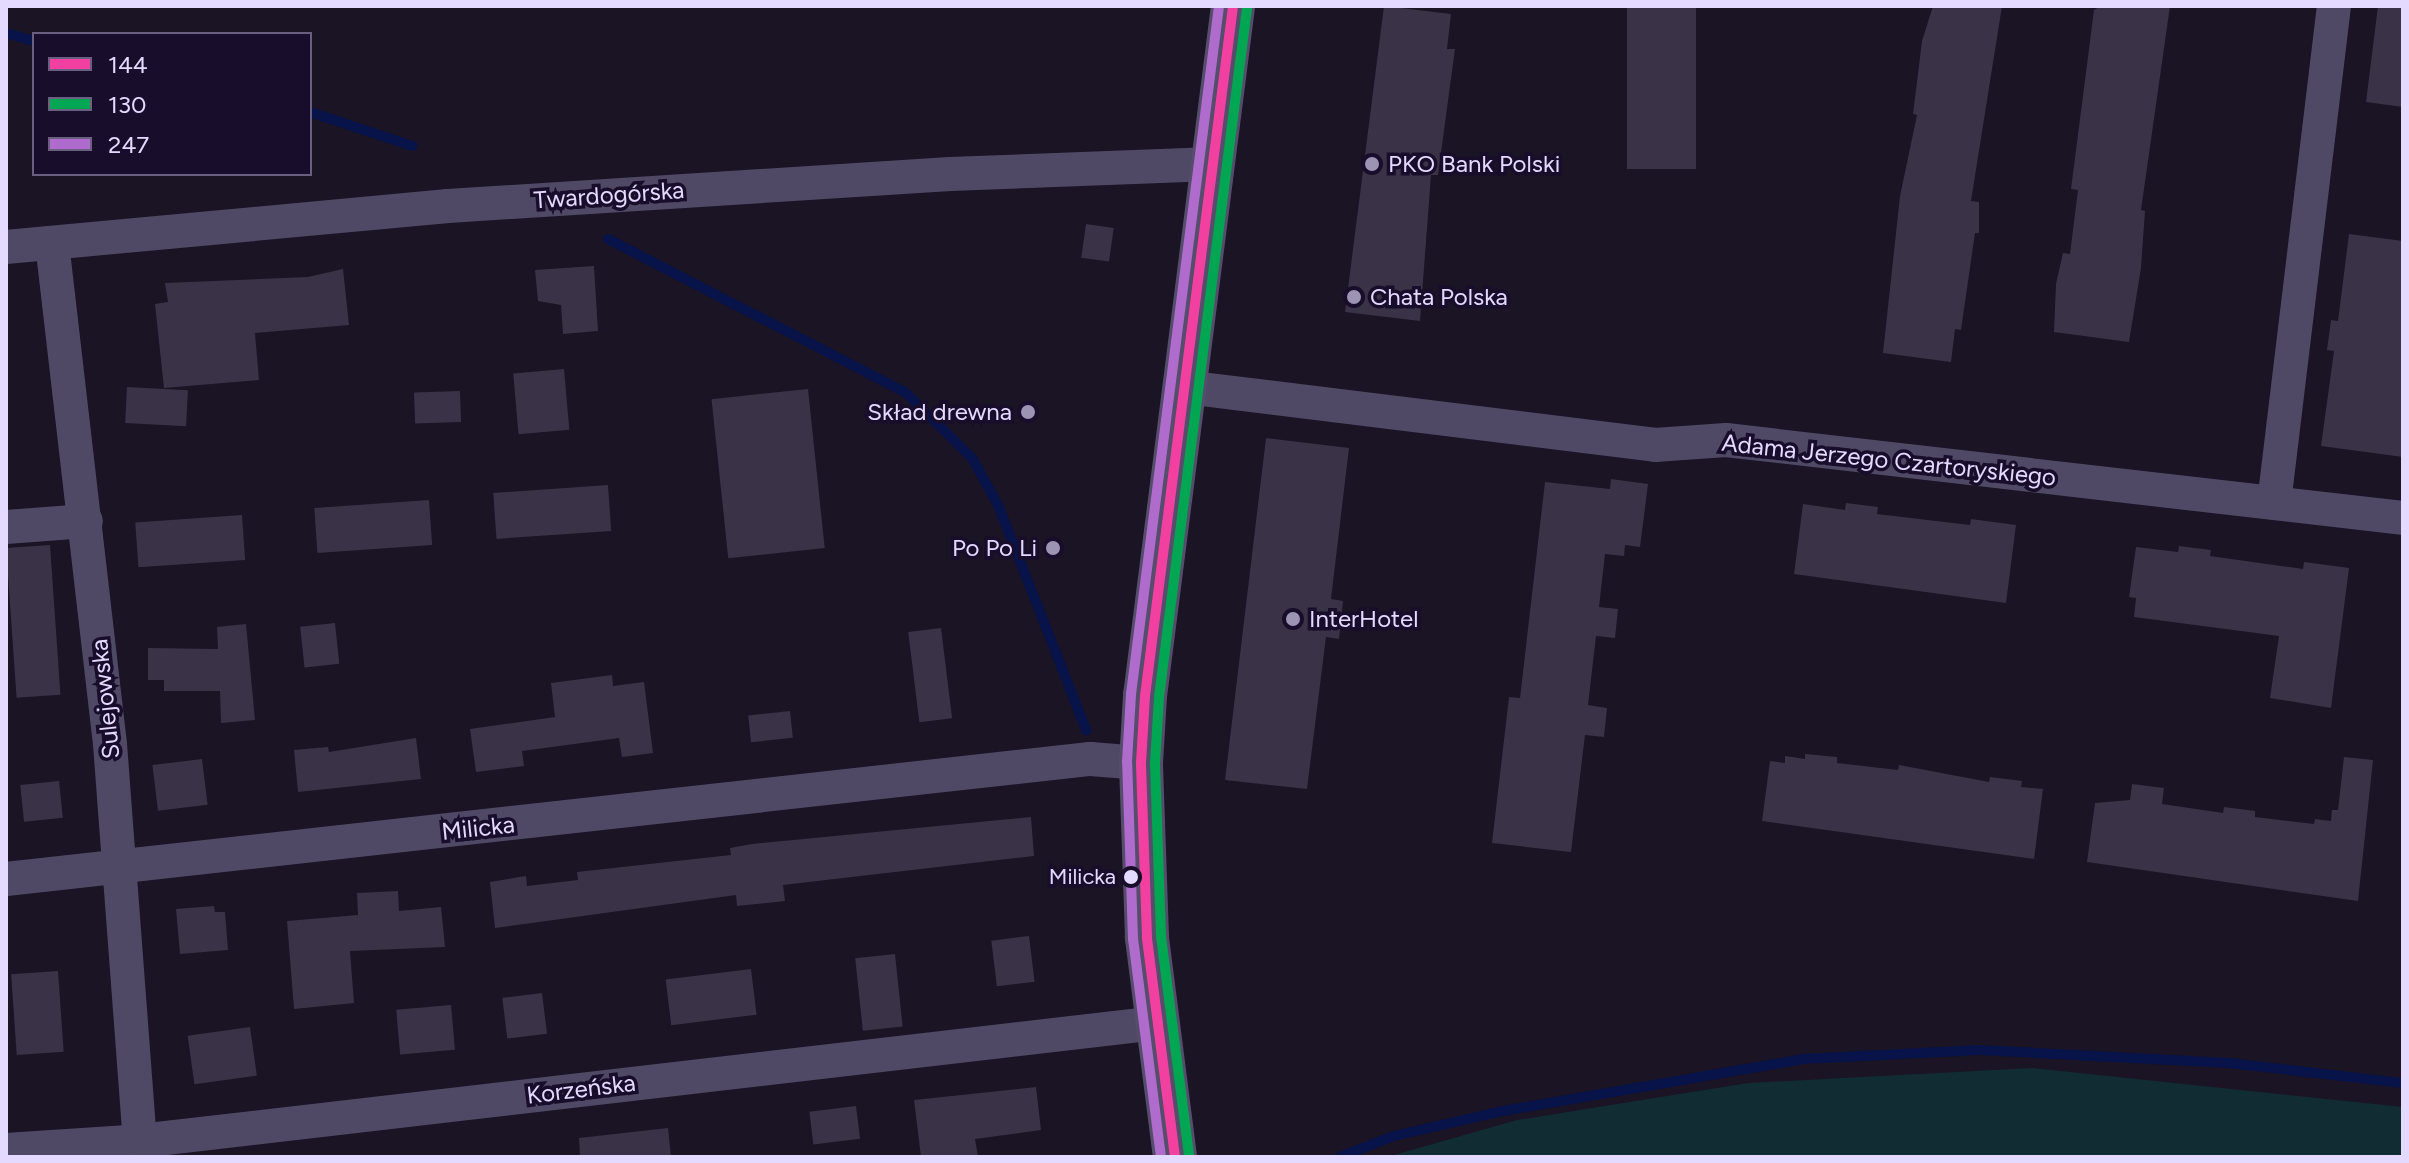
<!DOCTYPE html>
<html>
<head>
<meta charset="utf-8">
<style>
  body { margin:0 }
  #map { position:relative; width:2409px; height:1163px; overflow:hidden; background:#1a1425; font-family:Figtree,sans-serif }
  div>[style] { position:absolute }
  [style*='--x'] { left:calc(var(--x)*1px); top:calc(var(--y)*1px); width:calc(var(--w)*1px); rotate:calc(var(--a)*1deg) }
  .green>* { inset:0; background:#122c34 }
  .stream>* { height:10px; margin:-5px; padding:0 5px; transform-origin:5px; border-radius:5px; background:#081349 }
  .building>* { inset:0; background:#3a3246; transform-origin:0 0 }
  .street>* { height:34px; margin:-17px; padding:0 17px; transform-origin:17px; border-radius:17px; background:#504966 }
  .secondary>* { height:44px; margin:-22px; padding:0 22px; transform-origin:22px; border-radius:22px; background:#554d6b }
  .bus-1>* { height:10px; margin:-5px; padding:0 5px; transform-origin:5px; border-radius:5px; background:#f240a1 }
  .bus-2>* { height:10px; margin:-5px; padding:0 5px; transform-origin:5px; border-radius:5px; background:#00a651 }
  .bus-3>* { height:10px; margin:-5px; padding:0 5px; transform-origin:5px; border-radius:5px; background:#b06ccc }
  .dots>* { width:22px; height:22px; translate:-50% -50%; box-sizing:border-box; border:4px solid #180e2b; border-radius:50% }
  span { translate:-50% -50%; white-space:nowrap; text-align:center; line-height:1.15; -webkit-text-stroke:7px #180e2b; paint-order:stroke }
  .bus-label { font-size:22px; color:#e4d9ff }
  .right { translate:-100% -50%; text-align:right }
  .poi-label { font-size:24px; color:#e4d9ff }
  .left { translate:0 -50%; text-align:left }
  .street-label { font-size:24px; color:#e4d9ff }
  .frame { position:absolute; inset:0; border:8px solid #e4d9ff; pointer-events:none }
  .legend { position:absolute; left:32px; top:32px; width:280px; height:144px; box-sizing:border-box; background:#180e2b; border:2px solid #6a5f80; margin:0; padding:10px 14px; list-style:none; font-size:24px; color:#e4d9ff }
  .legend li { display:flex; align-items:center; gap:16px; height:40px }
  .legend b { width:40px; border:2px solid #6a5f80 }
</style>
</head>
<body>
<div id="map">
  <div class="green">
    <div style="clip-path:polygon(2032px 1068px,2403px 1107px,2403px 1157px,1387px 1157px,1517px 1120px,1748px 1083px)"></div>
  </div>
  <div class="stream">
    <div style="--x:6;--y:33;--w:29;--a:16"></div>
    <div style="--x:310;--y:112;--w:108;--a:18.3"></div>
    <div style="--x:608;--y:239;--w:335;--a:27.3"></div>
    <div style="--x:906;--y:393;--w:93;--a:44.6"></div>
    <div style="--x:972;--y:458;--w:54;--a:61"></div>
    <div style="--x:998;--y:505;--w:242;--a:68.6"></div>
    <div style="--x:1340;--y:1157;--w:58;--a:-21.3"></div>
    <div style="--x:1394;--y:1136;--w:112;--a:-12.9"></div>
    <div style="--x:1503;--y:1111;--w:304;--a:-9.8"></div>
    <div style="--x:1803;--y:1059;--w:178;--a:-2.9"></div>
    <div style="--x:1981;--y:1050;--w:248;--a:3"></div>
    <div style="--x:2229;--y:1063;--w:175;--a:6.6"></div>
  </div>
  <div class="building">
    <div style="clip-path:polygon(1384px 6px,1451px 14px,1447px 49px,1455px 49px,1438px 175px,1431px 175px,1420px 321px,1345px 312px)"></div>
    <div style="left:1627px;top:6px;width:69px;height:163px"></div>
    <div style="clip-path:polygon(1933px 6px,2002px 6px,1971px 201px,1979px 202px,1979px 233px,1975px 233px,1961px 330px,1955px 329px,1951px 362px,1883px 353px,1900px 196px,1917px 115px,1913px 114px,1922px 41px)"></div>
    <div style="clip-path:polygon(2101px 6px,2170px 6px,2141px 210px,2145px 211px,2141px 268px,2129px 342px,2054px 332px,2056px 284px,2063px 253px,2070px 254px,2078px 190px,2071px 189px,2094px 10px)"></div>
    <div style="clip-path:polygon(2378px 6px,2403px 6px,2403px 107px,2366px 102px)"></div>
    <div style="left:1086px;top:224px;width:28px;height:34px;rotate:8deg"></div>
    <div style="clip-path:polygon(2349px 234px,2403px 241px,2403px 457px,2321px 446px,2334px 351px,2327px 350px,2331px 320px,2338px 321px)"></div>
    <div style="clip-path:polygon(594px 266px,598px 331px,563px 334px,561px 305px,538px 301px,535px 270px)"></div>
    <div style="clip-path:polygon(343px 269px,349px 325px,255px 333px,259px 380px,164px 388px,155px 304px,168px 302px,165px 283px,308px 277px)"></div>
    <div style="left:564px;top:369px;width:61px;height:51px;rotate:85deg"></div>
    <div style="left:127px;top:387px;width:61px;height:36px;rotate:3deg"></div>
    <div style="left:808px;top:389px;width:160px;height:97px;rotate:84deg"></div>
    <div style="left:460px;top:391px;width:31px;height:46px;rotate:88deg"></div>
    <div style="clip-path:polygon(1266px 438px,1349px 448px,1331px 599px,1343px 601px,1339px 639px,1326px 637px,1307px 789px,1225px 780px)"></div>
    <div style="clip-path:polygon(1611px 479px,1648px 484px,1640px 547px,1625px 545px,1624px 556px,1605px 554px,1599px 607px,1618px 609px,1615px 638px,1596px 636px,1588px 705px,1607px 708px,1604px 737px,1585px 735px,1571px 852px,1492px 843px,1509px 697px,1520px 698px,1545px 482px,1610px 489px)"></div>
    <div style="left:608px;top:485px;width:46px;height:115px;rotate:86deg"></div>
    <div style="left:429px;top:500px;width:45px;height:115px;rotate:86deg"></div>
    <div style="clip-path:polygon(1846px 503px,1878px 507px,1877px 514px,1970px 525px,1971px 519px,2016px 525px,2006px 603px,1794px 574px,1803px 504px,1845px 510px)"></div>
    <div style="left:242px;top:515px;width:45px;height:107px;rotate:86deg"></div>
    <div style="left:50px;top:545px;width:150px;height:44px;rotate:86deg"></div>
    <div style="clip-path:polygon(2179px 546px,2211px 550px,2210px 556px,2303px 569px,2304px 562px,2349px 568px,2331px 708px,2270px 698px,2279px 636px,2134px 617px,2136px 598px,2129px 597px,2136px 547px,2178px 552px)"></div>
    <div style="left:335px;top:623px;width:41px;height:35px;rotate:84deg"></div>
    <div style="clip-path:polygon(246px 624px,255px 720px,221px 723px,220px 691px,164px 691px,164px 680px,148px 680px,148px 648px,218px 649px,217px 627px)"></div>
    <div style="left:941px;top:628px;width:91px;height:33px;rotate:83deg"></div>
    <div style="clip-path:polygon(612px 675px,613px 686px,644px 682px,653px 753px,622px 757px,619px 738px,522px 751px,524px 766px,476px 772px,470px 729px,555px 717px,551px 683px)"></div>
    <div style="left:790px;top:711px;width:27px;height:42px;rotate:84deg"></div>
    <div style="clip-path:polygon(416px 738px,421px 779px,298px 792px,294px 750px,328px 747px,329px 752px)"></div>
    <div style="clip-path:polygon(1805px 754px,1837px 757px,1837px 763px,1898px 770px,1899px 765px,1989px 782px,1990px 777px,2022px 781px,2021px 787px,2043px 789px,2034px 859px,1762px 821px,1770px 761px,1785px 763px,1785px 756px,1805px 759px)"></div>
    <div style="clip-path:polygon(2344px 757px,2373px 760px,2358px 901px,2087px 862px,2095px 803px,2130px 800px,2132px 784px,2164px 788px,2162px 804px,2223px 813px,2224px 807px,2255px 811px,2255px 817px,2314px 824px,2315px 819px,2331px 821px,2332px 810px,2338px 810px)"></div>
    <div style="left:202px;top:759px;width:46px;height:50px;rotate:83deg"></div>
    <div style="left:59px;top:781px;width:37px;height:39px;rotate:84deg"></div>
    <div style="clip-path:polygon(1031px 817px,1034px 856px,783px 885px,785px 901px,737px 906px,736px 895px,495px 928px,490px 882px,526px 876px,527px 886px,578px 880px,577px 872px,731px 855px,730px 848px,752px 844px)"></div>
    <div style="clip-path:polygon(398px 891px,399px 911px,441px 907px,445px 947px,350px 951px,354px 1003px,294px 1009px,287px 921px,358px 915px,357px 893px)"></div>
    <div style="clip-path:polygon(214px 906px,215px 912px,225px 912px,228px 950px,180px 954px,176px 909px)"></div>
    <div style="left:1029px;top:936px;width:46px;height:38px;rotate:83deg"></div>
    <div style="left:895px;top:954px;width:73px;height:40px;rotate:84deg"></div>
    <div style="left:751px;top:969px;width:46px;height:86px;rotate:83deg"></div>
    <div style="left:58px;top:971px;width:81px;height:47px;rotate:86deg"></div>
    <div style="left:542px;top:993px;width:41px;height:40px;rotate:83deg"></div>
    <div style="left:451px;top:1005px;width:45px;height:55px;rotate:85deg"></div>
    <div style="left:250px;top:1027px;width:49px;height:63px;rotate:82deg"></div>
    <div style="clip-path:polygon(1036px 1087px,1041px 1130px,975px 1139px,978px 1157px,921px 1157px,914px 1100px)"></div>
    <div style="left:856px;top:1106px;width:33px;height:47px;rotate:83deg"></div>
    <div style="clip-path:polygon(668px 1128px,671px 1157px,580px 1157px,579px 1138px)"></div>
  </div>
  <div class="street">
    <div style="--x:52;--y:243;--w:504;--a:83.4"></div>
    <div style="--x:110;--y:744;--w:414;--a:85.7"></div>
    <div style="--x:6;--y:247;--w:444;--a:-5.3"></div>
    <div style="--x:448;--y:206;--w:503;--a:-3.65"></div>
    <div style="--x:950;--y:174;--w:263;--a:-2.2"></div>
    <div style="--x:1185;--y:387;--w:474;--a:7"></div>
    <div style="--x:1655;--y:445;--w:71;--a:-4"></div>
    <div style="--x:1726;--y:440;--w:681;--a:6.57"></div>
    <div style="--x:2274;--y:503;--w:501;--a:-83.12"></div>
    <div style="--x:6;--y:527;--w:80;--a:-4.3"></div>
    <div style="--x:6;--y:879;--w:1091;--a:-6.32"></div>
    <div style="--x:1090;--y:759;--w:51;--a:4.5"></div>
    <div style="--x:6;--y:1150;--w:134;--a:-3.8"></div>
    <div style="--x:140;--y:1141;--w:1023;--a:-6.62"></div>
  </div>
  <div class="secondary">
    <div style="--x:1175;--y:1157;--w:222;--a:-97.3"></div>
    <div style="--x:1147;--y:937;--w:174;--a:-92"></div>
    <div style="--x:1141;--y:763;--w:67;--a:-86.6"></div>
    <div style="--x:1145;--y:696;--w:696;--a:-82.73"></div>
  </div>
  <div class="bus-1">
    <div style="--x:1175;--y:1157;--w:222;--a:-97.3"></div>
    <div style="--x:1147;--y:937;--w:174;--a:-92"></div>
    <div style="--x:1141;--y:763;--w:67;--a:-86.6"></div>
    <div style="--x:1145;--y:696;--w:696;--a:-82.73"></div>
  </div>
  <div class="bus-2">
    <div style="--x:1189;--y:1155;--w:221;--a:-97.3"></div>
    <div style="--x:1161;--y:936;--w:173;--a:-92"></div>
    <div style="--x:1155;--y:763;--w:66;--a:-86.5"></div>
    <div style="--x:1159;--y:697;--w:695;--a:-82.72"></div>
  </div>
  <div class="bus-3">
    <div style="--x:1161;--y:1157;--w:220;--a:-97.3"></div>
    <div style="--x:1133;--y:939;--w:177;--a:-91.9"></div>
    <div style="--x:1127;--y:762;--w:68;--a:-86.6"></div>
    <div style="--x:1131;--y:694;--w:694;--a:-82.71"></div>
  </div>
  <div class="dots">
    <div style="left:1372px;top:164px;background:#9d94b3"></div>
    <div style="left:1354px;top:297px;background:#9d94b3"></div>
    <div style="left:1028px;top:412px;background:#9d94b3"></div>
    <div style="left:1053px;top:548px;background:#9d94b3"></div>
    <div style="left:1293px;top:619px;background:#9d94b3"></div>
    <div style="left:1131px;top:877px;background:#e4d9ff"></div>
  </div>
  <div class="bus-label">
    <span class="right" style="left:1116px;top:877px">Milicka</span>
  </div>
  <div class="poi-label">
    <span class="left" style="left:1388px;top:164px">PKO Bank Polski</span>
    <span class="left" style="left:1370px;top:297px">Chata Polska</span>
    <span class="right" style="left:1012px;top:412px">Skład drewna</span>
    <span class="right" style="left:1037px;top:548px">Po Po Li</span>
    <span class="left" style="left:1309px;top:619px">InterHotel</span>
  </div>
  <div class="street-label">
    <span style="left:609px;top:195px;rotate:-4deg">Twardogórska</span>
    <span style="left:1889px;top:460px;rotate:6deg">Adama Jerzego Czartoryskiego</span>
    <span style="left:105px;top:699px;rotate:-96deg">Sulejowska</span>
    <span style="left:478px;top:828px;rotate:-6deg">Milicka</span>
    <span style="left:581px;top:1089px;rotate:-7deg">Korzeńska</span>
  </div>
  <div class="frame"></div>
  <ul class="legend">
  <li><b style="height:10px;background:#f240a1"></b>144</li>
  <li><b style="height:10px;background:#00a651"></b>130</li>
  <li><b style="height:10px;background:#b06ccc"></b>247</li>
  </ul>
</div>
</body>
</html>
